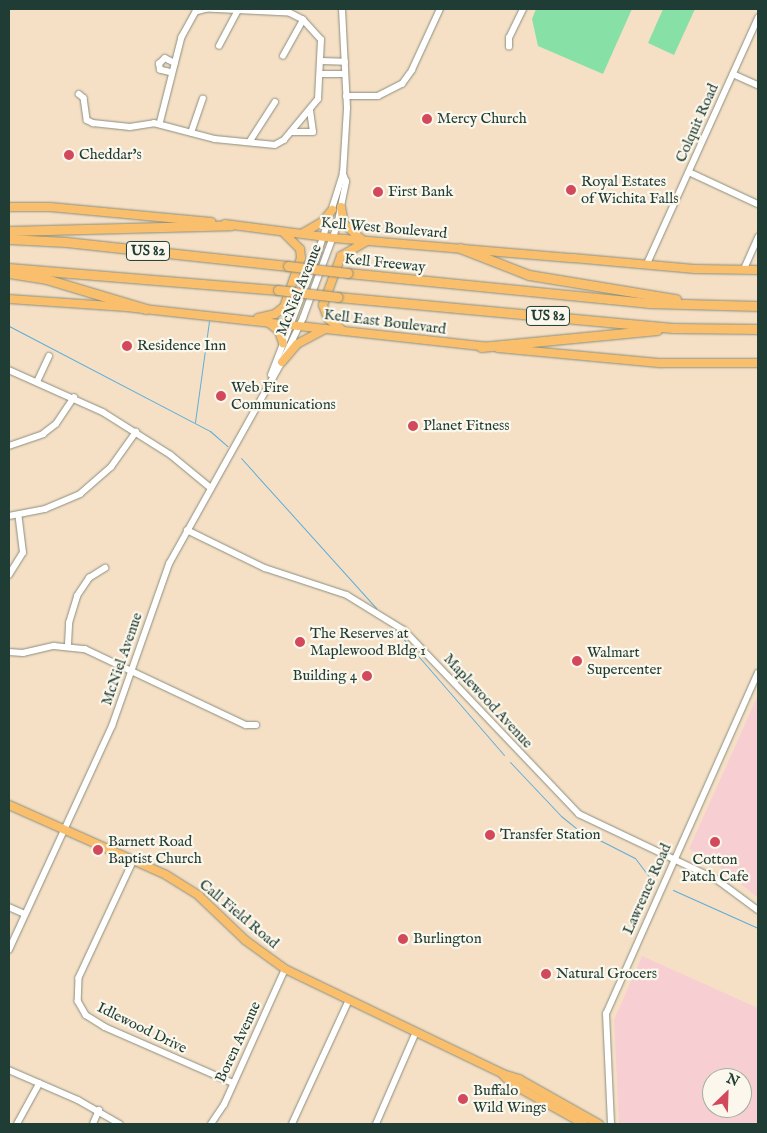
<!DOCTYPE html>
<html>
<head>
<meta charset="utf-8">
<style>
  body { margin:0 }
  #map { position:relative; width:767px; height:1133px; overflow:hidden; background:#f5e0c6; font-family:"IM FELL English",serif }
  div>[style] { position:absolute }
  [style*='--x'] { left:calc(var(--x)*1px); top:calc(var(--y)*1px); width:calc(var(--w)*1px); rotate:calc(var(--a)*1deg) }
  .built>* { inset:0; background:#f7cfd3 }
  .green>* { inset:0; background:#87e1a7 }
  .stream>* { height:1px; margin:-0.5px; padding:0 0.5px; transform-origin:0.5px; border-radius:0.5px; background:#5dadd8 }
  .roads { filter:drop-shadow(0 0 1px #8a8e7d) drop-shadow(0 0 1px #8a8e7d) }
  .minor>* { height:5.5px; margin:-2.75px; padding:0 2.75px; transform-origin:2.75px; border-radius:2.75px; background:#fff }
  .major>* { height:8px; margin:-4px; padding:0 4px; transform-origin:4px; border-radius:4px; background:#f9bf6d }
  .highway>* { height:9px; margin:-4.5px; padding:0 4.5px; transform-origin:4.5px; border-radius:4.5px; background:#f9bf6d }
  .bridges { filter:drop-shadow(0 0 1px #8a8e7d) drop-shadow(0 0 1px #8a8e7d) }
  .highway-bridge>* { height:9px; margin:-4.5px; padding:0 4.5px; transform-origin:4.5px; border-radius:4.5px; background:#f9bf6d }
  .dots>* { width:14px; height:14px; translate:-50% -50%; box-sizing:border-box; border:2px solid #fbf7ec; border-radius:50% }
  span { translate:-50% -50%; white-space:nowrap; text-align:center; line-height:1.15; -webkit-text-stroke:4.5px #fbf7ec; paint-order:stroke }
  .shield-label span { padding:1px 4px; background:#fbf7ec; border:1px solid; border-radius:4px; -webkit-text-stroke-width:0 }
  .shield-label { font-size:14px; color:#1f3d34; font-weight:700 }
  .poi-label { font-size:15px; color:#1f3d34 }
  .left { translate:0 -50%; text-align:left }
  .right { translate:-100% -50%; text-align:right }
  .street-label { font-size:15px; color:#1f3d34 }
  .frame { position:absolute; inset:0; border:10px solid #1f3d34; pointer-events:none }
  .north { position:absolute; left:702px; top:1068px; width:50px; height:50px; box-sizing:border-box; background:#fbf7ec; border:1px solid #a3ada2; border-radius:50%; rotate:24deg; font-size:14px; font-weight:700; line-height:20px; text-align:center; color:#1f3d34 }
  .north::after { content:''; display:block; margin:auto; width:18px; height:22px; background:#d1495b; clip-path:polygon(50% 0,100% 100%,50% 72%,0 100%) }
</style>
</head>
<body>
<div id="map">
  <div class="built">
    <div style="clip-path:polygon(758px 695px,758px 898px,720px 867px,689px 849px)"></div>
    <div style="clip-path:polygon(evenodd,642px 956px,758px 1008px,758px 1124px,619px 1124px,614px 1020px,642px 956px,712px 1078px,742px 1078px,742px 1108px,712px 1108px,712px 1078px)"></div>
  </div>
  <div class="green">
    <div style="clip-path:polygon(536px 9px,632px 9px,603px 74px,538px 46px,532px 19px)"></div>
    <div style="clip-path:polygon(663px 9px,695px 9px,674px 55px,648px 43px)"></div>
  </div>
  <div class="stream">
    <div style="--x:9;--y:326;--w:227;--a:27.6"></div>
    <div style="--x:210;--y:431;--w:23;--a:41"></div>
    <div style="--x:195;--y:422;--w:102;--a:-82.1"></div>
    <div style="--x:241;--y:458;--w:202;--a:48"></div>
    <div style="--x:394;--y:628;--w:168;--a:49.1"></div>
    <div style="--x:510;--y:762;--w:74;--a:46.6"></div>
    <div style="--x:561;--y:816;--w:19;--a:39"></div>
    <div style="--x:576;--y:828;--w:66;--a:27"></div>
    <div style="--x:635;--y:858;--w:30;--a:53"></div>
    <div style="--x:673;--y:890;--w:93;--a:24.1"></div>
  </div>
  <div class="roads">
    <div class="minor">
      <div style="--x:219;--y:46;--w:40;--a:-62"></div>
      <div style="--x:509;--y:47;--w:9;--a:-90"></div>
      <div style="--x:509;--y:38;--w:32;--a:-64"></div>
      <div style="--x:283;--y:56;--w:41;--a:-60.9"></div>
      <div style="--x:321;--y:61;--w:24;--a:2"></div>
      <div style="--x:172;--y:73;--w:12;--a:-166"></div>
      <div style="--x:160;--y:70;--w:6;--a:-99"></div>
      <div style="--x:159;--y:64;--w:8;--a:-45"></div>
      <div style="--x:165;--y:58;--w:11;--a:27"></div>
      <div style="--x:320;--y:74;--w:25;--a:0"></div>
      <div style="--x:733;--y:74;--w:27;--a:24"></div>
      <div style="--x:79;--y:94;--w:6;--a:39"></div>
      <div style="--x:84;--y:98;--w:22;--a:82"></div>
      <div style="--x:87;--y:120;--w:7;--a:27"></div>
      <div style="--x:93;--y:123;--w:37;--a:6"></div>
      <div style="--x:130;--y:127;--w:24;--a:-9"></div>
      <div style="--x:154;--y:123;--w:63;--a:14.7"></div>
      <div style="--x:215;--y:139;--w:60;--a:5.7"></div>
      <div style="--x:275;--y:145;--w:10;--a:-29"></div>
      <div style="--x:284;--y:140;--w:53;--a:-50.3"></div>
      <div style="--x:318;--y:99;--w:59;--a:-87.1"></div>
      <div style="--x:321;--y:40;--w:27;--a:-132"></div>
      <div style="--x:303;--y:20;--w:16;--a:-153"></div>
      <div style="--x:289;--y:13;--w:82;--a:-177.2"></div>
      <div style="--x:207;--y:9;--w:11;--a:165"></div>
      <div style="--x:196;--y:12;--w:29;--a:119"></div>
      <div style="--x:182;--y:37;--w:90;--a:104.2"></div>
      <div style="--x:346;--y:96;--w:32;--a:0"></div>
      <div style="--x:378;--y:96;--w:27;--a:-27"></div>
      <div style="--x:402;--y:84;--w:17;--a:-54"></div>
      <div style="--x:412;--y:70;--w:67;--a:-65.3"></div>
      <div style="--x:291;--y:132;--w:22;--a:0"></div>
      <div style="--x:313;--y:132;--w:22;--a:-98"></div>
      <div style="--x:191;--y:133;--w:36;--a:-71"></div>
      <div style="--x:250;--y:141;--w:46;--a:-57.3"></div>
      <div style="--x:689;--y:172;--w:76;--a:24.9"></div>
      <div style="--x:647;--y:264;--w:270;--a:-65.7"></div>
      <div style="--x:744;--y:269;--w:35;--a:-66"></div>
      <div style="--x:9;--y:370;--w:103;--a:24.1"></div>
      <div style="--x:103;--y:412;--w:80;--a:32.3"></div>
      <div style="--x:171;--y:455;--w:52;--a:39.5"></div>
      <div style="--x:271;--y:375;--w:124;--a:-68.8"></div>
      <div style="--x:316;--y:259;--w:89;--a:-72.4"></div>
      <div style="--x:343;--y:174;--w:66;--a:-86.5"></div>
      <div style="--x:347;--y:108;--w:99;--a:-92.9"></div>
      <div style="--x:38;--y:380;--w:26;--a:-65"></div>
      <div style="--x:9;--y:446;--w:36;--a:-19"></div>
      <div style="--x:43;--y:434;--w:16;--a:-38"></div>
      <div style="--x:56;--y:424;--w:32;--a:-56"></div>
      <div style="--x:9;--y:516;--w:37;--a:-11"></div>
      <div style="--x:45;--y:509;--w:38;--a:-23"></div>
      <div style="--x:80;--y:494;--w:41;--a:-41.1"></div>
      <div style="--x:111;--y:467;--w:43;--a:-54.5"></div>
      <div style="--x:187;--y:530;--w:87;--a:26"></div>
      <div style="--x:265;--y:568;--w:86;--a:18.2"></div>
      <div style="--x:347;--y:595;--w:67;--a:31.6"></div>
      <div style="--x:404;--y:630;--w:254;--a:46.4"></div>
      <div style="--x:579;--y:814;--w:152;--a:25.4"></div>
      <div style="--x:716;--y:879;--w:52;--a:36.4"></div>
      <div style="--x:9;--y:575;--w:26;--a:-58"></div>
      <div style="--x:23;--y:553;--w:38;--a:-97"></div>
      <div style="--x:68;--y:645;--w:22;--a:-87"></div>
      <div style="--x:69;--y:623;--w:28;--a:-73"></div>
      <div style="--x:77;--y:596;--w:22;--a:-56"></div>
      <div style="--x:89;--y:578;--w:19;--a:-32"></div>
      <div style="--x:9;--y:652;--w:14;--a:4"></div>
      <div style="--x:23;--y:653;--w:32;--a:-13"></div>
      <div style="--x:54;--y:646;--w:31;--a:6"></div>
      <div style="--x:85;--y:649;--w:178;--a:25.3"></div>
      <div style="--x:246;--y:725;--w:10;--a:0"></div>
      <div style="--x:134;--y:860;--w:130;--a:115"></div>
      <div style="--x:79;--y:978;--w:23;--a:92"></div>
      <div style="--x:78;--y:1001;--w:16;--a:60"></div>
      <div style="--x:86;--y:1015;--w:22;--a:32"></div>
      <div style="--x:105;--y:1027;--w:140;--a:23.6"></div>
      <div style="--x:9;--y:907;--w:17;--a:24"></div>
      <div style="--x:9;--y:950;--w:247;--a:-65.3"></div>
      <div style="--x:112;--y:726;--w:172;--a:-70.6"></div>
      <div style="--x:169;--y:564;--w:231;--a:-60.8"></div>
      <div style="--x:282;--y:362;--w:49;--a:-64.5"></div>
      <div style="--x:303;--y:318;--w:98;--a:-69.7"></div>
      <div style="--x:337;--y:226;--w:45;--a:-78.4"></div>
      <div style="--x:346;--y:182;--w:9;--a:-111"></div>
      <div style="--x:9;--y:1070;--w:75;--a:23.5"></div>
      <div style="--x:78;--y:1100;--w:48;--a:29.7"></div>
      <div style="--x:17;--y:1124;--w:46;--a:-61.2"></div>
      <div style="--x:93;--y:1124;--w:15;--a:-67"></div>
      <div style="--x:211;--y:1124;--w:23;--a:-56"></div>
      <div style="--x:224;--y:1105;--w:149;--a:-65.8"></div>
      <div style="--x:292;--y:1124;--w:136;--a:-65.3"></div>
      <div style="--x:376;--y:1124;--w:100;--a:-66.5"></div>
      <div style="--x:611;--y:1124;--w:110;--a:-92.6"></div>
      <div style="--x:606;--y:1014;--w:373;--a:-66"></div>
    </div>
    <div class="major">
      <div style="--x:9;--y:207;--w:41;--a:0"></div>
      <div style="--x:50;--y:207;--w:162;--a:5.3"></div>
      <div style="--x:341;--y:207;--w:17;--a:80"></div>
      <div style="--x:344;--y:224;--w:23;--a:41"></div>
      <div style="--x:225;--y:224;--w:109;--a:7.4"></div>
      <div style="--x:333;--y:238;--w:241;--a:4.8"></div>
      <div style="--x:573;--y:258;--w:122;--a:5.2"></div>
      <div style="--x:695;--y:269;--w:63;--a:0.9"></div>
      <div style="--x:303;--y:233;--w:22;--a:-30"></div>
      <div style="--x:322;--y:222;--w:16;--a:-50"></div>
      <div style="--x:9;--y:299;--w:117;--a:3.9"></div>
      <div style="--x:126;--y:307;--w:363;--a:6.3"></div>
      <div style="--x:258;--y:318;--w:17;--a:-13"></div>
      <div style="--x:275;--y:314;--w:11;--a:-38"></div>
      <div style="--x:284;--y:307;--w:52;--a:-70.9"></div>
      <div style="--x:301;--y:258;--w:9;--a:-96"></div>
      <div style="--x:300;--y:249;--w:24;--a:-135"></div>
      <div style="--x:269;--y:323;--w:13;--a:39"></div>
      <div style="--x:279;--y:331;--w:13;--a:72"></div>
      <div style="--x:341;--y:329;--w:16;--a:-142"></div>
      <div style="--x:328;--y:319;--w:15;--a:-110"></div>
      <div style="--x:323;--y:305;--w:52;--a:-69.8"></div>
      <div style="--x:341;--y:256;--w:30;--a:-30"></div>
      <div style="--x:498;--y:348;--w:164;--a:5.3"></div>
      <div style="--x:661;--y:363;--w:97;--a:0"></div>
      <div style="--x:282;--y:362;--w:23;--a:-50"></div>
      <div style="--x:297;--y:344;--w:32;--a:-28"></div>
      <div style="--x:9;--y:805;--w:172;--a:24"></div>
      <div style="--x:166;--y:875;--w:39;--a:32"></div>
      <div style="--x:199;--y:896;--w:64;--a:43.7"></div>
      <div style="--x:245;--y:940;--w:49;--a:35.9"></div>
      <div style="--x:285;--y:969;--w:242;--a:25.7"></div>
      <div style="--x:503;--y:1074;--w:17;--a:17"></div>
      <div style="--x:519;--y:1079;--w:92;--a:29.4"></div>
      <div style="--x:504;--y:1076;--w:11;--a:45"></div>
      <div style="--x:512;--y:1084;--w:82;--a:29.1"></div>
    </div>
    <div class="highway">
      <div style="--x:9;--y:231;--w:222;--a:-1.5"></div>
      <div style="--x:9;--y:239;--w:57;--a:3"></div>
      <div style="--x:66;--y:242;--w:223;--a:6.2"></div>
      <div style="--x:460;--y:248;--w:74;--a:21.4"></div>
      <div style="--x:529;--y:275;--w:149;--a:9.3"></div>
      <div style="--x:9;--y:268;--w:270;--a:4.7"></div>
      <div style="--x:9;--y:273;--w:37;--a:9"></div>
      <div style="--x:46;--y:279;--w:104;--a:16.7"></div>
      <div style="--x:348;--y:273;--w:301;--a:5.7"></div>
      <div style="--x:648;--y:303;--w:110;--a:1.6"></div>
      <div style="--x:338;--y:297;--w:336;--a:5.3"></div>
      <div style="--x:673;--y:328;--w:85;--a:0.7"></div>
      <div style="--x:481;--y:347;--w:177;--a:-5.5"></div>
    </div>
  </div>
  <div class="bridges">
    <div class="highway-bridge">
      <div style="--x:288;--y:266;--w:60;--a:6.7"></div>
      <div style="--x:278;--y:290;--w:60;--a:6.7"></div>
    </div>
  </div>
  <div class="dots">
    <div style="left:427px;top:119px;background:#d1495b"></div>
    <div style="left:69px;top:155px;background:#d1495b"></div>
    <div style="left:571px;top:190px;background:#d1495b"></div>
    <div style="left:378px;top:192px;background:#d1495b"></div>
    <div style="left:127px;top:346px;background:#d1495b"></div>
    <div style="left:221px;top:396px;background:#d1495b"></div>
    <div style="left:413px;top:426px;background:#d1495b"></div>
    <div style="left:300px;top:642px;background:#d1495b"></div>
    <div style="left:577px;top:661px;background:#d1495b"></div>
    <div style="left:367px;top:676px;background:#d1495b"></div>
    <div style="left:490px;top:835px;background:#d1495b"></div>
    <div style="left:715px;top:842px;background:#d1495b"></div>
    <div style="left:98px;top:850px;background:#d1495b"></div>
    <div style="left:403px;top:939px;background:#d1495b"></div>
    <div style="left:546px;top:974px;background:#d1495b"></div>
    <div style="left:463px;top:1099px;background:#d1495b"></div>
  </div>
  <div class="shield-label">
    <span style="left:148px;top:251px">US 82</span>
    <span style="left:548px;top:316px">US 82</span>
  </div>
  <div class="poi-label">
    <span class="left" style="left:437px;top:119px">Mercy Church</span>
    <span class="left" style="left:79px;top:155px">Cheddar's</span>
    <span class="left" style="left:581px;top:190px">Royal Estates<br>of Wichita Falls</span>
    <span class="left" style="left:388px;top:192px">First Bank</span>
    <span class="left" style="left:137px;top:346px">Residence Inn</span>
    <span class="left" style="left:231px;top:396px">Web Fire<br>Communications</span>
    <span class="left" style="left:423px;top:426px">Planet Fitness</span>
    <span class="left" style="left:310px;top:642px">The Reserves at<br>Maplewood Bldg 1</span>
    <span class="left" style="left:587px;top:661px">Walmart<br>Supercenter</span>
    <span class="right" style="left:357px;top:676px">Building 4</span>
    <span class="left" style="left:500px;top:835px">Transfer Station</span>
    <span class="left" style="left:108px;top:850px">Barnett Road<br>Baptist Church</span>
    <span style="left:715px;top:868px">Cotton<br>Patch Cafe</span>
    <span class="left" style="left:413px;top:939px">Burlington</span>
    <span class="left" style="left:556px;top:974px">Natural Grocers</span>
    <span class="left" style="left:473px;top:1099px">Buffalo<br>Wild Wings</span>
  </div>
  <div class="street-label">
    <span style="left:697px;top:123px;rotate:-66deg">Colquit Road</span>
    <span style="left:384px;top:228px;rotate:5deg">Kell West Boulevard</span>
    <span style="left:385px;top:263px;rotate:6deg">Kell Freeway</span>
    <span style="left:299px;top:290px;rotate:-68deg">McNiel Avenue</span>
    <span style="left:385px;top:322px;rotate:7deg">Kell East Boulevard</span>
    <span style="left:122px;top:659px;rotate:-71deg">McNiel Avenue</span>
    <span style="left:488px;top:701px;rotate:47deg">Maplewood Avenue</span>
    <span style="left:647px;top:889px;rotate:-66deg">Lawrence Road</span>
    <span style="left:239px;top:914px;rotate:40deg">Call Field Road</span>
    <span style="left:142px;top:1028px;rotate:26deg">Idlewood Drive</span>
    <span style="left:238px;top:1042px;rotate:-65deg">Boren Avenue</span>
  </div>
  <div class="frame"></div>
  <div class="north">N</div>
</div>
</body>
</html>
